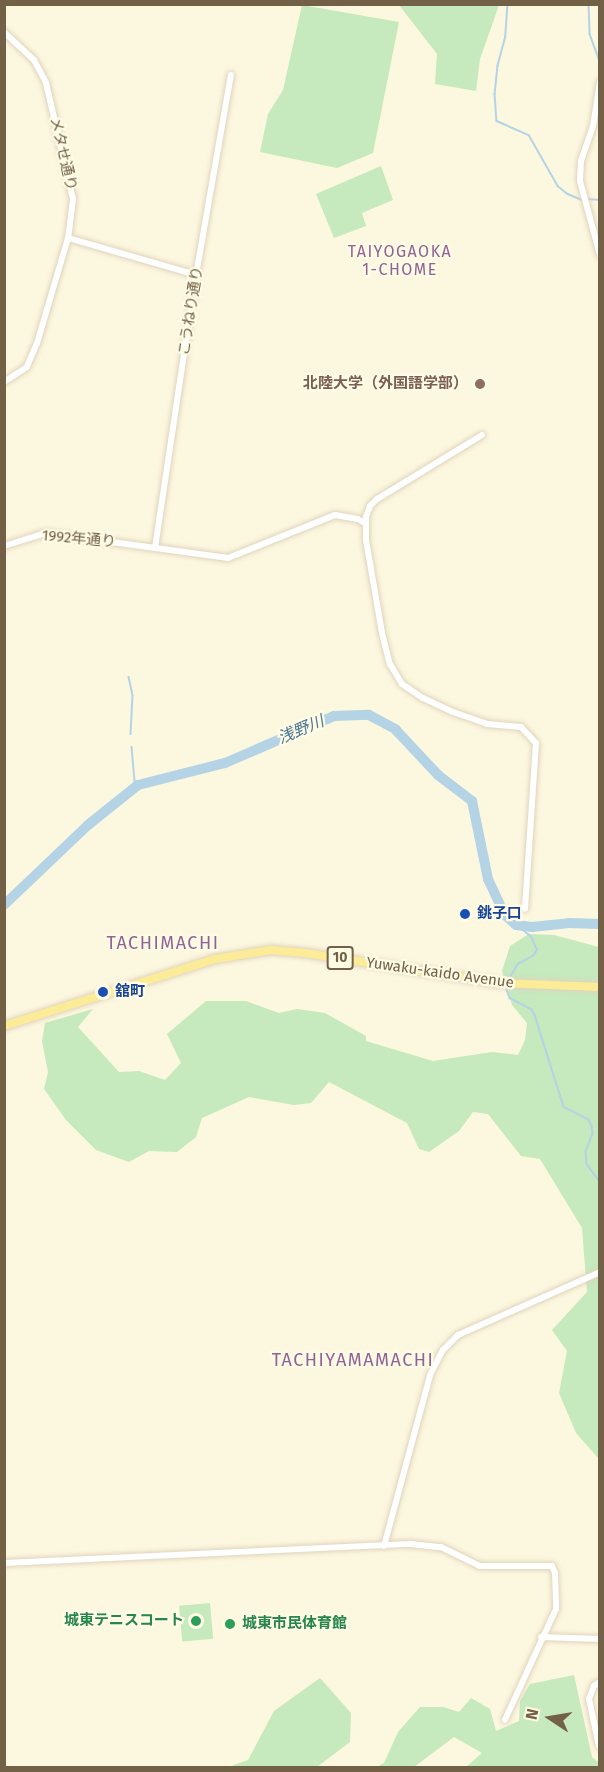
<!DOCTYPE html>
<html>
<head>
<meta charset="utf-8">
<style>
  body { margin:0 }
  #map { position:relative; width:604px; height:1772px; overflow:hidden; background:#fcf7df; font-family:"Fira Sans","Noto Sans JP",sans-serif }
  div>[style] { position:absolute }
  [style*='--x'] { left:calc(var(--x)*1px); top:calc(var(--y)*1px); width:calc(var(--w)*1px); rotate:calc(var(--a)*1deg) }
  .green>* { inset:0; background:#c6e9be; transform-origin:0 0 }
  .stream>* { height:1.5px; margin:-0.75px; padding:0 0.75px; transform-origin:0.75px; border-radius:0.75px; background:#b4d3e5 }
  .river>* { height:10px; margin:-5px; padding:0 5px; transform-origin:5px; border-radius:5px; background:#b4d3e5 }
  .roads { filter:drop-shadow(0 0 2px #e0d4bc) drop-shadow(0 0 2px #e0d4bc) }
  .minor>* { height:6px; margin:-3px; padding:0 3px; transform-origin:3px; border-radius:3px; background:#fff }
  .major>* { height:8px; margin:-4px; padding:0 4px; transform-origin:4px; border-radius:4px; background:#fcec97 }
  .dots>* { width:16px; height:16px; translate:-50% -50%; box-sizing:border-box; border:3px solid #fffbe5; border-radius:50% }
  span { translate:-50% -50%; white-space:nowrap; text-align:center; line-height:1.15; -webkit-text-stroke:4.5px #fffbe5; paint-order:stroke }
  .shield-label span { padding:2px 4px; background:#fffbe5; border:2px solid; border-radius:4px; -webkit-text-stroke-width:0 }
  .shield-label { font-size:14px; color:#726047; font-weight:700 }
  .street-label { font-size:15px; color:#726047 }
  .education-label { font-size:15px; color:#785e54; font-weight:700 }
  .right { translate:-100% -50%; text-align:right }
  .transit-label { font-size:15px; color:#164399; font-weight:700 }
  .left { translate:0 -50%; text-align:left }
  .leisure-label { font-size:15px; color:#27864d; font-weight:700 }
  .neighbourhood-label { font-size:16px; color:#906396; letter-spacing:1.5px }
  .water-label { font-size:16px; color:#477694; font-style:italic }
  .quarter-label { font-size:18px; color:#906396; letter-spacing:1.5px }
  .frame { position:absolute; inset:0; border:6px solid #726047; pointer-events:none }
  .north { position:absolute; left:520px; top:1688px; width:60px; height:60px; -webkit-text-stroke:4px #fffbe5; paint-order:stroke; rotate:282deg; font-size:16px; font-weight:700; line-height:24px; text-align:center; color:#726047 }
  .north::after { content:''; display:block; margin:auto; width:21px; height:27px; background:#726047; clip-path:polygon(50% 0,100% 100%,50% 72%,0 100%) }
</style>
</head>
<body>
<div id="map">
  <div class="green">
    <div style="clip-path:polygon(302px 5px,399px 22px,373px 153px,337px 168px,260px 152px,268px 114px,283px 90px)"></div>
    <div style="clip-path:polygon(399px 5px,499px 5px,480px 59px,476px 91px,435px 84px,437px 54px)"></div>
    <div style="clip-path:polygon(381px 166px,393px 200px,362px 213px,366px 226px,334px 238px,316px 194px)"></div>
    <div style="clip-path:polygon(529px 934px,554px 935px,599px 947px,599px 1459px,576px 1433px,559px 1393px,567px 1351px,552px 1330px,587px 1292px,582px 1228px,540px 1159px,521px 1156px,488px 1114px,473px 1112px,459px 1131px,429px 1152px,419px 1149px,407px 1123px,329px 1082px,311px 1103px,294px 1105px,249px 1097px,202px 1118px,196px 1137px,177px 1152px,149px 1151px,129px 1162px,96px 1150px,66px 1120px,44px 1089px,48px 1072px,42px 1041px,45px 1023px,93px 1009px,78px 1027px,119px 1072px,139px 1071px,165px 1080px,181px 1063px,167px 1034px,206px 1001px,246px 1001px,279px 1013px,297px 1009px,325px 1013px,366px 1036px,366px 1041px,433px 1061px,492px 1052px,518px 1055px,525px 1040px,527px 1023px,512px 1005px,502px 971px,510px 946px)"></div>
    <div style="left:210px;top:1603px;width:36px;height:31px;rotate:85deg"></div>
    <div style="clip-path:polygon(574px 1675px,592px 1757px,599px 1763px,599px 1767px,466px 1767px,482px 1753px,454px 1737px,414px 1767px,377px 1767px,384px 1763px,398px 1732px,420px 1707px,443px 1707px,459px 1712px,471px 1698px,490px 1709px,496px 1731px,519px 1721px,520px 1701px,530px 1684px)"></div>
    <div style="clip-path:polygon(320px 1678px,351px 1713px,350px 1742px,317px 1767px,228px 1767px,248px 1760px,274px 1711px)"></div>
  </div>
  <div class="stream">
    <div style="--x:508;--y:4;--w:32;--a:94"></div>
    <div style="--x:506;--y:36;--w:31;--a:105"></div>
    <div style="--x:498;--y:66;--w:28;--a:96"></div>
    <div style="--x:495;--y:94;--w:27;--a:86"></div>
    <div style="--x:497;--y:121;--w:35;--a:24"></div>
    <div style="--x:529;--y:135;--w:59;--a:60.4"></div>
    <div style="--x:558;--y:186;--w:13;--a:39"></div>
    <div style="--x:568;--y:194;--w:15;--a:23"></div>
    <div style="--x:589;--y:4;--w:30;--a:88"></div>
    <div style="--x:590;--y:34;--w:30;--a:70"></div>
    <div style="--x:588;--y:199;--w:12;--a:5"></div>
    <div style="--x:129;--y:677;--w:19;--a:78"></div>
    <div style="--x:133;--y:696;--w:38;--a:93"></div>
    <div style="--x:132;--y:747;--w:36;--a:85"></div>
    <div style="--x:135;--y:783;--w:4;--a:34"></div>
    <div style="--x:508;--y:980;--w:19;--a:-58"></div>
    <div style="--x:518;--y:964;--w:18;--a:-29"></div>
    <div style="--x:534;--y:955;--w:6;--a:-59"></div>
    <div style="--x:537;--y:950;--w:14;--a:-115"></div>
    <div style="--x:531;--y:937;--w:19;--a:-141"></div>
    <div style="--x:506;--y:987;--w:12;--a:70"></div>
    <div style="--x:510;--y:998;--w:24;--a:28"></div>
    <div style="--x:531;--y:1009;--w:7;--a:56"></div>
    <div style="--x:535;--y:1015;--w:96;--a:72.5"></div>
    <div style="--x:564;--y:1107;--w:28;--a:27"></div>
    <div style="--x:589;--y:1120;--w:7;--a:63"></div>
    <div style="--x:592;--y:1126;--w:8;--a:83"></div>
    <div style="--x:593;--y:1134;--w:18;--a:112"></div>
    <div style="--x:586;--y:1151;--w:13;--a:86"></div>
    <div style="--x:587;--y:1164;--w:22;--a:54"></div>
  </div>
  <div class="river">
    <div style="--x:4;--y:905;--w:116;--a:-43.6"></div>
    <div style="--x:88;--y:825;--w:64;--a:-38.7"></div>
    <div style="--x:138;--y:785;--w:90;--a:-14.2"></div>
    <div style="--x:225;--y:763;--w:119;--a:-23.3"></div>
    <div style="--x:334;--y:716;--w:35;--a:-2"></div>
    <div style="--x:369;--y:715;--w:30;--a:28"></div>
    <div style="--x:395;--y:729;--w:63;--a:46.9"></div>
    <div style="--x:438;--y:775;--w:43;--a:37.4"></div>
    <div style="--x:472;--y:801;--w:80;--a:78.4"></div>
    <div style="--x:488;--y:879;--w:40;--a:65"></div>
    <div style="--x:505;--y:915;--w:15;--a:42"></div>
    <div style="--x:516;--y:925;--w:16;--a:7"></div>
    <div style="--x:532;--y:927;--w:37;--a:-6"></div>
    <div style="--x:569;--y:923;--w:31;--a:2"></div>
  </div>
  <div class="roads">
    <div class="minor">
      <div style="--x:4;--y:32;--w:41;--a:43"></div>
      <div style="--x:34;--y:60;--w:26;--a:62"></div>
      <div style="--x:46;--y:83;--w:119;--a:76.9"></div>
      <div style="--x:73;--y:199;--w:39;--a:97"></div>
      <div style="--x:68;--y:238;--w:109;--a:106.4"></div>
      <div style="--x:37;--y:343;--w:26;--a:113"></div>
      <div style="--x:27;--y:367;--w:27;--a:147"></div>
      <div style="--x:600;--y:82;--w:45;--a:99"></div>
      <div style="--x:593;--y:126;--w:37;--a:109"></div>
      <div style="--x:581;--y:161;--w:20;--a:93"></div>
      <div style="--x:580;--y:181;--w:77;--a:74.9"></div>
      <div style="--x:68;--y:238;--w:133;--a:16.1"></div>
      <div style="--x:482;--y:435;--w:123;--a:148.6"></div>
      <div style="--x:377;--y:499;--w:10;--a:135"></div>
      <div style="--x:370;--y:506;--w:12;--a:110"></div>
      <div style="--x:366;--y:517;--w:23;--a:90"></div>
      <div style="--x:366;--y:540;--w:94;--a:80.2"></div>
      <div style="--x:382;--y:633;--w:32;--a:76"></div>
      <div style="--x:390;--y:664;--w:23;--a:59"></div>
      <div style="--x:402;--y:684;--w:25;--a:34"></div>
      <div style="--x:423;--y:698;--w:33;--a:25"></div>
      <div style="--x:453;--y:712;--w:36;--a:19"></div>
      <div style="--x:487;--y:724;--w:34;--a:5"></div>
      <div style="--x:521;--y:727;--w:22;--a:47"></div>
      <div style="--x:536;--y:743;--w:166;--a:93.8"></div>
      <div style="--x:4;--y:546;--w:44;--a:-17.2"></div>
      <div style="--x:46;--y:533;--w:184;--a:7.8"></div>
      <div style="--x:228;--y:558;--w:115;--a:-21.9"></div>
      <div style="--x:335;--y:515;--w:23;--a:10"></div>
      <div style="--x:358;--y:519;--w:9;--a:32"></div>
      <div style="--x:155;--y:548;--w:276;--a:-81.5"></div>
      <div style="--x:196;--y:275;--w:203;--a:-80.1"></div>
      <div style="--x:384;--y:1546;--w:177;--a:-74.9"></div>
      <div style="--x:430;--y:1375;--w:28;--a:-63"></div>
      <div style="--x:443;--y:1350;--w:21;--a:-45"></div>
      <div style="--x:458;--y:1335;--w:155;--a:-23.9"></div>
      <div style="--x:4;--y:1563;--w:406;--a:-2.7"></div>
      <div style="--x:410;--y:1544;--w:31;--a:6"></div>
      <div style="--x:441;--y:1547;--w:43;--a:26"></div>
      <div style="--x:480;--y:1566;--w:72;--a:0"></div>
      <div style="--x:552;--y:1566;--w:8;--a:67"></div>
      <div style="--x:555;--y:1573;--w:36;--a:88"></div>
      <div style="--x:556;--y:1609;--w:122;--a:114.7"></div>
      <div style="--x:541;--y:1637;--w:59;--a:1.9"></div>
      <div style="--x:599;--y:1746;--w:48;--a:-102"></div>
      <div style="--x:589;--y:1699;--w:14;--a:-69"></div>
      <div style="--x:594;--y:1686;--w:7;--a:-34"></div>
    </div>
    <div class="major">
      <div style="--x:4;--y:1026;--w:221;--a:-17.6"></div>
      <div style="--x:215;--y:959;--w:57;--a:-9.1"></div>
      <div style="--x:271;--y:950;--w:34;--a:5"></div>
      <div style="--x:305;--y:953;--w:196;--a:8.8"></div>
      <div style="--x:499;--y:983;--w:101;--a:2.3"></div>
    </div>
  </div>
  <div class="dots">
    <div style="left:480px;top:384px;background:#8d6e63"></div>
    <div style="left:465px;top:914px;background:#1a4fb4"></div>
    <div style="left:103px;top:992px;background:#1a4fb4"></div>
    <div style="left:196px;top:1621px;background:#2e9e5b"></div>
    <div style="left:230px;top:1624px;background:#2e9e5b"></div>
  </div>
  <div class="shield-label">
    <span style="left:340px;top:958px">10</span>
  </div>
  <div class="street-label">
    <span style="left:63px;top:154px;rotate:77deg">メタせ通り</span>
    <span style="left:191px;top:311px;rotate:-81deg">こうねり通り</span>
    <span style="left:79px;top:539px;rotate:5deg">1992年通り</span>
    <span style="left:440px;top:973px;rotate:8deg">Yuwaku-kaido Avenue</span>
  </div>
  <div class="education-label">
    <span class="right" style="left:468px;top:384px">北陸大学（外国語学部）</span>
  </div>
  <div class="transit-label">
    <span class="left" style="left:477px;top:914px">銚子口</span>
    <span class="left" style="left:115px;top:992px">舘町</span>
  </div>
  <div class="leisure-label">
    <span class="right" style="left:184px;top:1621px">城東テニスコート</span>
    <span class="left" style="left:242px;top:1624px">城東市民体育館</span>
  </div>
  <div class="neighbourhood-label">
    <span style="left:400px;top:261px">TAIYOGAOKA<br>1-CHOME</span>
  </div>
  <div class="water-label">
    <span style="left:301px;top:730px;rotate:-23deg">浅野川</span>
  </div>
  <div class="quarter-label">
    <span style="left:163px;top:943px">TACHIMACHI</span>
    <span style="left:353px;top:1360px">TACHIYAMAMACHI</span>
  </div>
  <div class="frame"></div>
  <div class="north">N</div>
</div>
</body>
</html>
